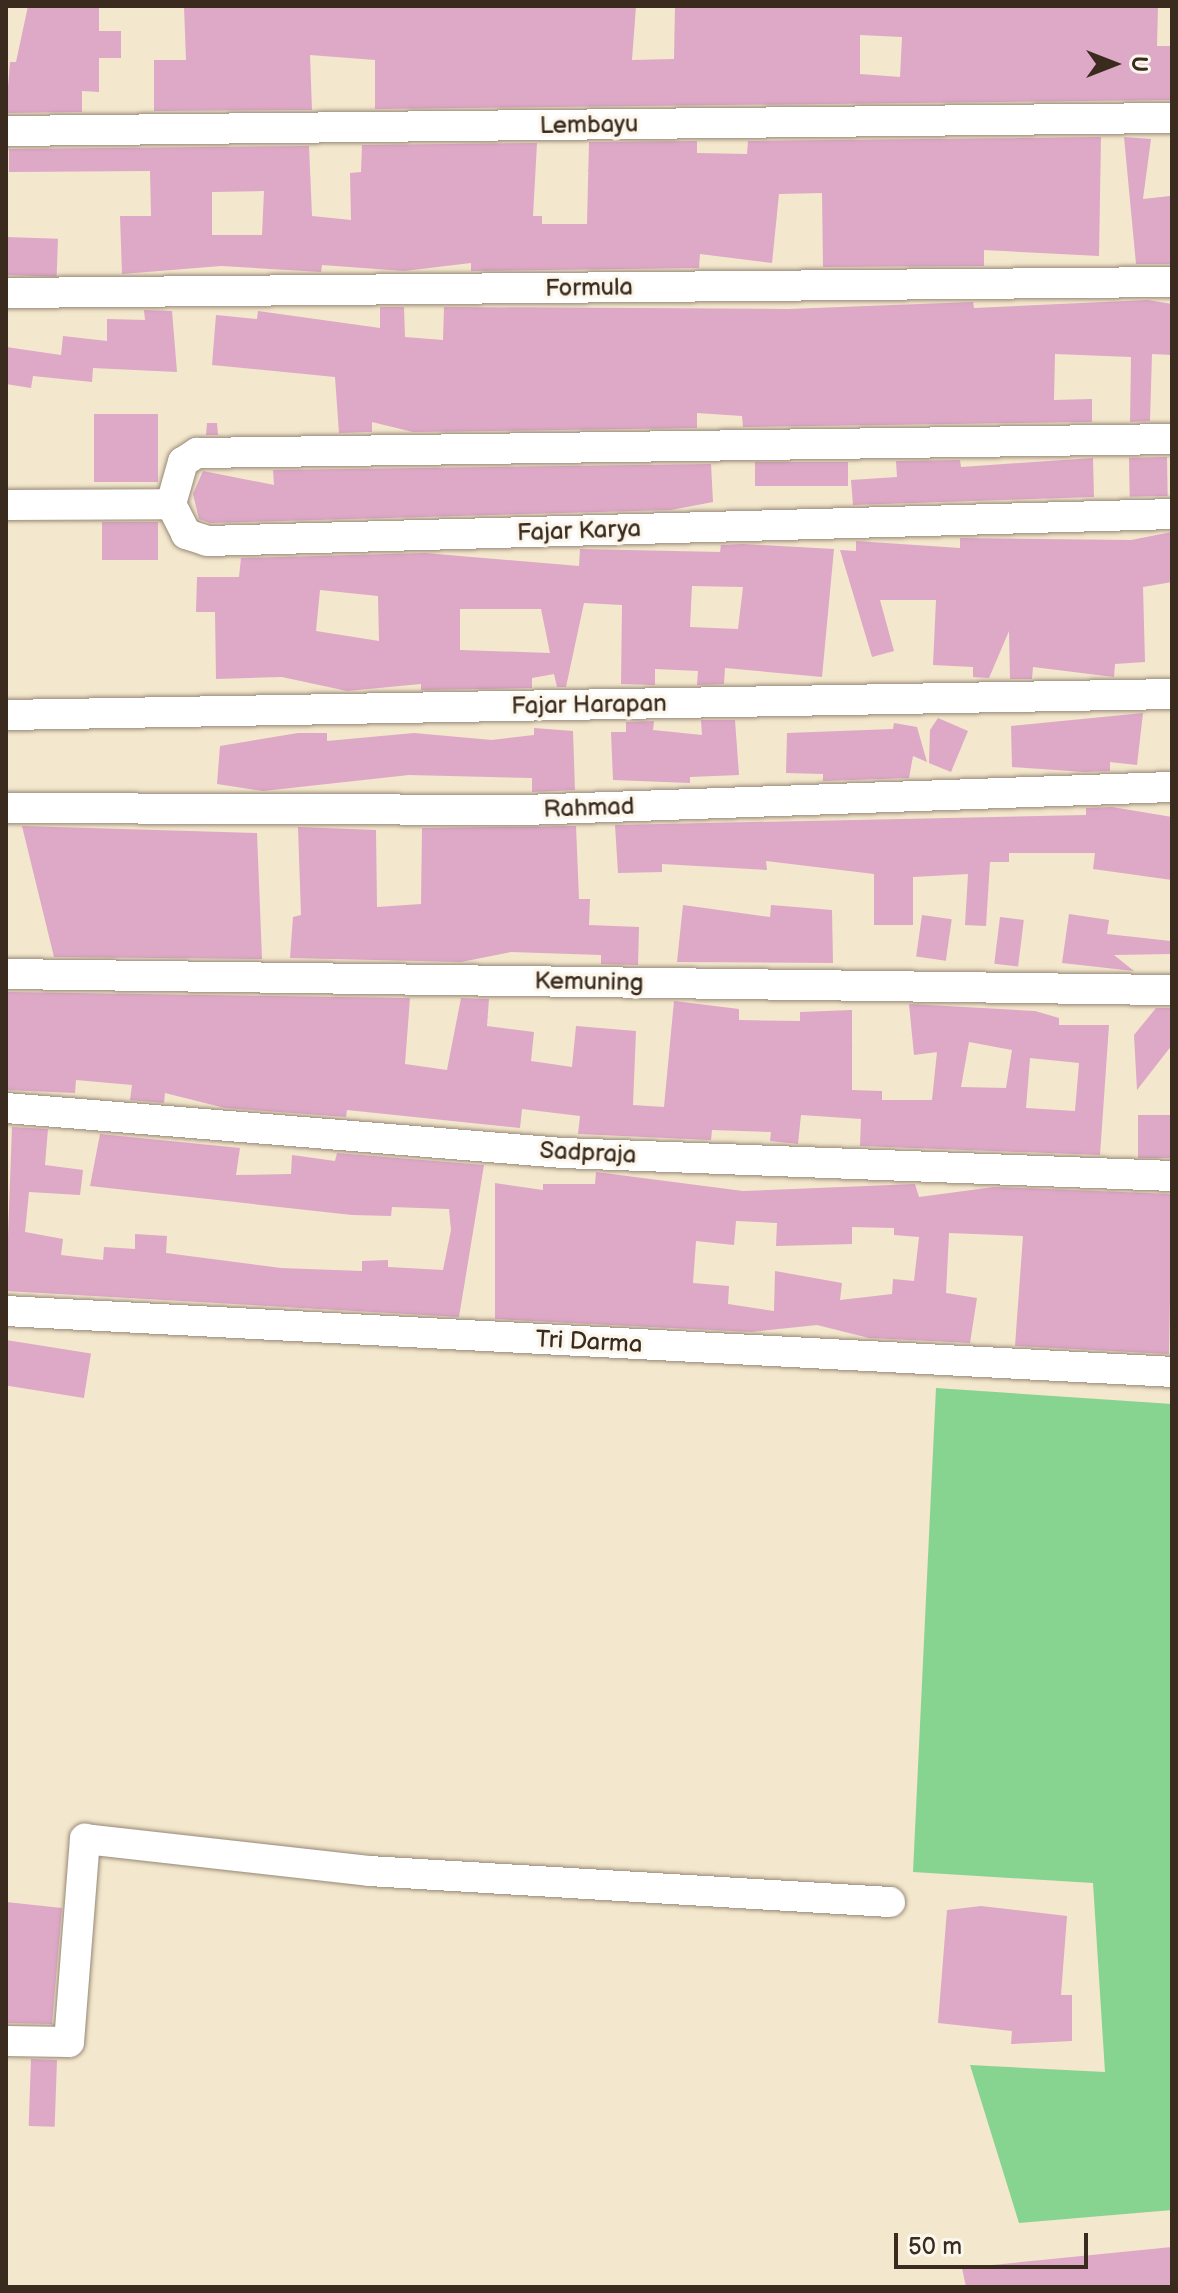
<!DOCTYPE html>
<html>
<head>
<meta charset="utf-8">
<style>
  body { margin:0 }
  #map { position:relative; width:1178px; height:2293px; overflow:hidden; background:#f3e7cd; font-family:"Balsamiq Sans",sans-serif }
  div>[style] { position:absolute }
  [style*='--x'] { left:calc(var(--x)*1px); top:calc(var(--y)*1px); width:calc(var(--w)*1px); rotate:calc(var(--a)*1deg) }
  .green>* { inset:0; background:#87d491 }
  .building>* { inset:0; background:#dea8c7; transform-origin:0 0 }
  .roads { filter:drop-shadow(0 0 2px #978876) drop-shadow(0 0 2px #978876) }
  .street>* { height:30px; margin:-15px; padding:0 15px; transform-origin:15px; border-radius:15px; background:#fff }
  span { translate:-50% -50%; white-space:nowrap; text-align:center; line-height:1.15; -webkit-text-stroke:7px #fbf7ec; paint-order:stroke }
  .street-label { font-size:24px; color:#3b2a1e }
  .frame { position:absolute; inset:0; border:8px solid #3b2a1e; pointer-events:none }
  .north { position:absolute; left:1074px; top:24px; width:80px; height:80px; -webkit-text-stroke:6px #fbf7ec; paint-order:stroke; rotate:90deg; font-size:22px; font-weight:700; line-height:32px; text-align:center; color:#3b2a1e }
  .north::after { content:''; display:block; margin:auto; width:28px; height:36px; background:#3b2a1e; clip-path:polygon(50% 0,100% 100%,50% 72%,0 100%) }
  .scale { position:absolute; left:894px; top:2233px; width:194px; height:36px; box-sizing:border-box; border:4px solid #3b2a1e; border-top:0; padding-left:10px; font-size:24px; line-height:28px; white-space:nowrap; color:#3b2a1e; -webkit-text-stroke:6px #fbf7ec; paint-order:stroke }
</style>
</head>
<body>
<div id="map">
  <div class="green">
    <div style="clip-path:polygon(936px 1388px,1172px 1404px,1172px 2210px,1019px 2223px,970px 2065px,1105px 2072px,1093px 1883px,913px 1872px)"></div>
  </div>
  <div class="building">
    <div style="clip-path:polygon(28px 6px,99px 6px,99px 31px,121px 31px,121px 58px,99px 58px,99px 92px,82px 91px,82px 112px,6px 113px,10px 62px,16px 62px)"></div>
    <div style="clip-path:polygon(evenodd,184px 6px,636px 6px,632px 60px,674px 59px,675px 6px,1158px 6px,1157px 46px,1172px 46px,1172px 100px,375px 109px,375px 60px,310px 55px,312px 110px,154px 111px,154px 60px,186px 60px,184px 6px,860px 35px,902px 37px,900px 77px,860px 74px,860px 35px)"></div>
    <div style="clip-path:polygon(evenodd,1101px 137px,1099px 256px,984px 250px,984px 266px,823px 267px,822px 193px,779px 194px,772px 263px,700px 254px,699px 268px,471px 271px,471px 263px,404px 271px,322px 265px,321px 272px,221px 266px,122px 274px,120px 216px,151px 216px,150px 171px,9px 172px,9px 149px,309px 146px,312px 216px,351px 220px,350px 173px,361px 172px,362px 145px,537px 143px,533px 216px,542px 216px,542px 224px,587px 224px,589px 142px,697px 141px,697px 153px,747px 154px,748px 141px,1101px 137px,264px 191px,262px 235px,212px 235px,212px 192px,264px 191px)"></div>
    <div style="clip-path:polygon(1124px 137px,1151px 139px,1143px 199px,1170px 196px,1172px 264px,1136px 264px)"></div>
    <div style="left:6px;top:237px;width:52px;height:38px;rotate:2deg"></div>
    <div style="clip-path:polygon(1148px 300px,1172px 304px,1172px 355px,1152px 354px,1150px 421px,1130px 422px,1131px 357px,1055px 354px,1054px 400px,1092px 399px,1092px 422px,743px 427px,742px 416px,697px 413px,697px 428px,413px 432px,372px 422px,372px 432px,339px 433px,335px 377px,212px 365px,216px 315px,257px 319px,258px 311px,380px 328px,380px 307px,404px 307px,405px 337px,443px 340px,444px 307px,788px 309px,973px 302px,974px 308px)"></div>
    <div style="clip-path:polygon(144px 310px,172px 311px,177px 372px,93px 368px,92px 382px,33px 376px,31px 388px,6px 384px,6px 347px,61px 355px,63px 336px,107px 341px,107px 319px,145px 320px)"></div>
    <div style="left:94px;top:414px;width:64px;height:68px"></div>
    <div style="clip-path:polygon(207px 423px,217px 423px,218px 435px,206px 435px)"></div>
    <div style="left:1167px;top:457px;width:39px;height:38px;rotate:89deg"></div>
    <div style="clip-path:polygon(1093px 458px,1094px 497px,853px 505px,851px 480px,897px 477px,896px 461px,960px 460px,961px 467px)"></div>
    <div style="left:848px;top:462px;width:24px;height:93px;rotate:90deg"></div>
    <div style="clip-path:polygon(711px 464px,713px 502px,671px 510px,210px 523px,199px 519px,193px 494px,203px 471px,274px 485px,273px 470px)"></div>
    <div style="left:102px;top:522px;width:56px;height:38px"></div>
    <div style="clip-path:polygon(1172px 532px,1172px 582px,1143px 587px,1145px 662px,1115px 664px,1114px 677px,1033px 667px,1032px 679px,1010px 679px,1009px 631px,989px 678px,973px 677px,973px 667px,933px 665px,936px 600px,880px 600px,894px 651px,872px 657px,840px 550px,856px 551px,856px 541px,960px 548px,960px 538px,1131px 540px)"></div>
    <div style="clip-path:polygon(evenodd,742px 544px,834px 549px,822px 677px,725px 668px,724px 684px,697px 685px,698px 671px,655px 669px,655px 685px,621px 684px,622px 605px,584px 603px,566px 687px,557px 687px,554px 674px,532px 678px,532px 688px,421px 690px,421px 684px,347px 691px,282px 677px,216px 679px,215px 612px,196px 612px,197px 577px,239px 577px,241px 558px,425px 553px,579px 566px,580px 549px,720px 552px,721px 545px,742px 544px,692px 586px,743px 587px,738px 629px,690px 627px,692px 586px,742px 544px,320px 590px,378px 596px,379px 641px,316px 631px,320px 590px,742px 544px,460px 609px,541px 609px,550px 653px,460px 650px,460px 609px)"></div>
    <div style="clip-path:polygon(1143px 713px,1137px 765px,1110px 762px,1110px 771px,1085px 772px,1012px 767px,1011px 726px)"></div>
    <div style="clip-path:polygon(938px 718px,968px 731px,951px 772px,929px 763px,930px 730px)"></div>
    <div style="clip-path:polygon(701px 720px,735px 720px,739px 775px,690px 777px,690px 783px,613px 780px,611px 732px,626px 732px,626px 722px,654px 721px,653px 730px,702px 735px)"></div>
    <div style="clip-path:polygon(894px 723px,917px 727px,927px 762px,913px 756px,909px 778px,823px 781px,823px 774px,786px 773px,787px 733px,893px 729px)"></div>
    <div style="clip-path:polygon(534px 728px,573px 731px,575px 790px,532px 792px,532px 778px,409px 775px,263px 791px,217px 784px,220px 746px,298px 733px,327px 733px,327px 741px,414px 733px,492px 740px,534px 735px)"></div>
    <div style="clip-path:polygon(1112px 807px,1172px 817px,1172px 880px,1093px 869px,1095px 853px,1009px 853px,1009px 862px,990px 862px,986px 926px,965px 925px,968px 874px,913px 877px,913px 925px,874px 925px,874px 874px,766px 861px,767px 870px,662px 864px,662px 872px,618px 873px,615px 825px,1086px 815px,1086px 808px)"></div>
    <div style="clip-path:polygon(22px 826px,257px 833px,262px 959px,54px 957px)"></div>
    <div style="clip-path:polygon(576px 826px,579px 899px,590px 899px,589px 925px,639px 927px,638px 965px,601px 964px,601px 955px,511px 952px,461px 962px,290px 958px,293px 917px,301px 915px,298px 827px,376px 830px,377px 907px,421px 904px,422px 828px)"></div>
    <div style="clip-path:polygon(683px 905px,770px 917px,771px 905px,832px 910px,833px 963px,677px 962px)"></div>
    <div style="clip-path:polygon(1069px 914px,1109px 920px,1107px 934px,1171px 941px,1170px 954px,1114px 955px,1134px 971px,1062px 963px)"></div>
    <div style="left:922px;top:915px;width:30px;height:42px;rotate:8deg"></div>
    <div style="left:1000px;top:917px;width:24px;height:47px;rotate:7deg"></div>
    <div style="clip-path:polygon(evenodd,6px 992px,410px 998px,405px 1064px,447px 1070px,461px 998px,489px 999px,487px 1026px,534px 1032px,531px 1061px,572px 1067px,576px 1026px,636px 1031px,633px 1105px,664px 1107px,674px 1001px,739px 1009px,739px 1020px,800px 1021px,800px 1012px,852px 1010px,852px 1090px,882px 1091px,882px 1100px,932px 1100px,937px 1052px,914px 1055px,909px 1004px,1035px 1011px,1059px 1018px,1059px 1025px,1109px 1025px,1100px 1155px,860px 1146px,861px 1119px,801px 1115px,798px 1144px,770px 1141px,771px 1132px,712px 1130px,711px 1140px,578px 1134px,580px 1116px,522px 1109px,520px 1128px,347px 1110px,346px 1117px,225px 1108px,165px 1093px,164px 1103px,130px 1100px,132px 1085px,76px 1080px,75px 1093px,6px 1090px,6px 992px,969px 1042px,1012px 1050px,1006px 1088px,961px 1087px,969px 1042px,6px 992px,1030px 1058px,1079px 1063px,1075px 1111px,1026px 1108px,1030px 1058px)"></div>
    <div style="clip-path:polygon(1156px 1008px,1172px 1008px,1172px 1045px,1137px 1090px,1134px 1035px)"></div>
    <div style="left:1172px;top:1115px;width:43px;height:34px;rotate:90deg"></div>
    <div style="clip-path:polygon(12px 1127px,48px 1129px,45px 1165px,83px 1170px,80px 1195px,29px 1192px,25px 1232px,63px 1239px,61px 1255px,103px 1260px,104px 1247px,135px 1249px,135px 1234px,167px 1236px,166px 1253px,281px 1268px,362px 1271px,362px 1261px,388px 1260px,388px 1267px,443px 1270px,451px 1230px,449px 1209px,392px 1207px,391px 1216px,352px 1215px,90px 1186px,100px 1134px,240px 1148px,236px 1175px,291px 1174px,292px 1155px,335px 1161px,337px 1153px,484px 1165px,459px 1317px,6px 1291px)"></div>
    <div style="clip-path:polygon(evenodd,596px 1172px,743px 1191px,915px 1184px,919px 1197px,994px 1187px,1172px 1194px,1169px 1354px,1015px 1346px,1023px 1236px,949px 1233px,946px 1293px,977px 1298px,970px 1343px,869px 1338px,817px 1325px,751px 1332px,495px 1319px,495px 1183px,543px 1190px,543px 1184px,595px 1184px,596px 1172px,736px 1221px,777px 1223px,776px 1246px,852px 1244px,852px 1227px,894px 1228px,894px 1235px,919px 1237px,914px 1281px,893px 1279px,892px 1294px,840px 1300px,842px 1283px,775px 1271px,774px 1311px,728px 1304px,729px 1286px,693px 1283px,696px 1241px,734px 1245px,736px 1221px)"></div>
    <div style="left:6px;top:1340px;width:86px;height:45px;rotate:9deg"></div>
    <div style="clip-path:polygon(6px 1902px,62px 1908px,52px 2024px,6px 2023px)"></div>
    <div style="clip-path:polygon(981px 1906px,1067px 1916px,1061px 1995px,1072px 1995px,1072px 2041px,1011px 2044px,1012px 2031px,938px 2023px,947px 1910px)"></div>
    <div style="left:31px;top:2059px;width:26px;height:67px;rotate:2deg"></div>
    <div style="clip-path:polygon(1172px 2247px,1172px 2287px,966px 2287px,962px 2268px)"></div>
  </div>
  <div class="roads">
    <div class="street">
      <div style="--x:6;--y:131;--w:1166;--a:-0.64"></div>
      <div style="--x:6;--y:293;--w:1166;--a:-0.54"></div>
      <div style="--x:171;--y:504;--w:44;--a:-74.1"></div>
      <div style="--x:183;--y:462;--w:17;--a:-33"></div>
      <div style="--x:197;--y:453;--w:975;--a:-0.82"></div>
      <div style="--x:6;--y:505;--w:165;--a:-0.3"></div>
      <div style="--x:171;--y:504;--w:34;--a:63"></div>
      <div style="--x:186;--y:534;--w:22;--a:18"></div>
      <div style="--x:207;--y:541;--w:965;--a:-1.6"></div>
      <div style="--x:6;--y:715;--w:1166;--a:-1.03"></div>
      <div style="--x:6;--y:808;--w:519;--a:0.22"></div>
      <div style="--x:525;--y:810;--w:647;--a:-2.04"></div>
      <div style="--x:6;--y:974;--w:1166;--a:0.79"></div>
      <div style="--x:6;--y:1108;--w:559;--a:4.62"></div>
      <div style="--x:563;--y:1153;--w:609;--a:2.16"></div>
      <div style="--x:6;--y:1311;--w:1168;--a:2.99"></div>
      <div style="--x:6;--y:2041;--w:63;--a:0.9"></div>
      <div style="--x:69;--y:2042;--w:204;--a:-85.5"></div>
      <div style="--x:85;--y:1839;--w:286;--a:6.4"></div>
      <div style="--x:369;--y:1871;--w:522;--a:3.41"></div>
    </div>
  </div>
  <div class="street-label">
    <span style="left:589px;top:125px;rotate:-1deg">Lembayu</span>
    <span style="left:589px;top:288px;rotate:-1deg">Formula</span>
    <span style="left:579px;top:531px;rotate:-2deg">Fajar Karya</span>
    <span style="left:589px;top:705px;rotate:-1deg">Fajar Harapan</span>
    <span style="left:589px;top:808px;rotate:-2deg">Rahmad</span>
    <span style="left:589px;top:982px;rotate:1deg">Kemuning</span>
    <span style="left:588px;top:1153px;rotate:3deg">Sadpraja</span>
    <span style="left:589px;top:1342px;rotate:3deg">Tri Darma</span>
  </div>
  <div class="frame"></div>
  <div class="north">U</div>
  <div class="scale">50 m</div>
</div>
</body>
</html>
